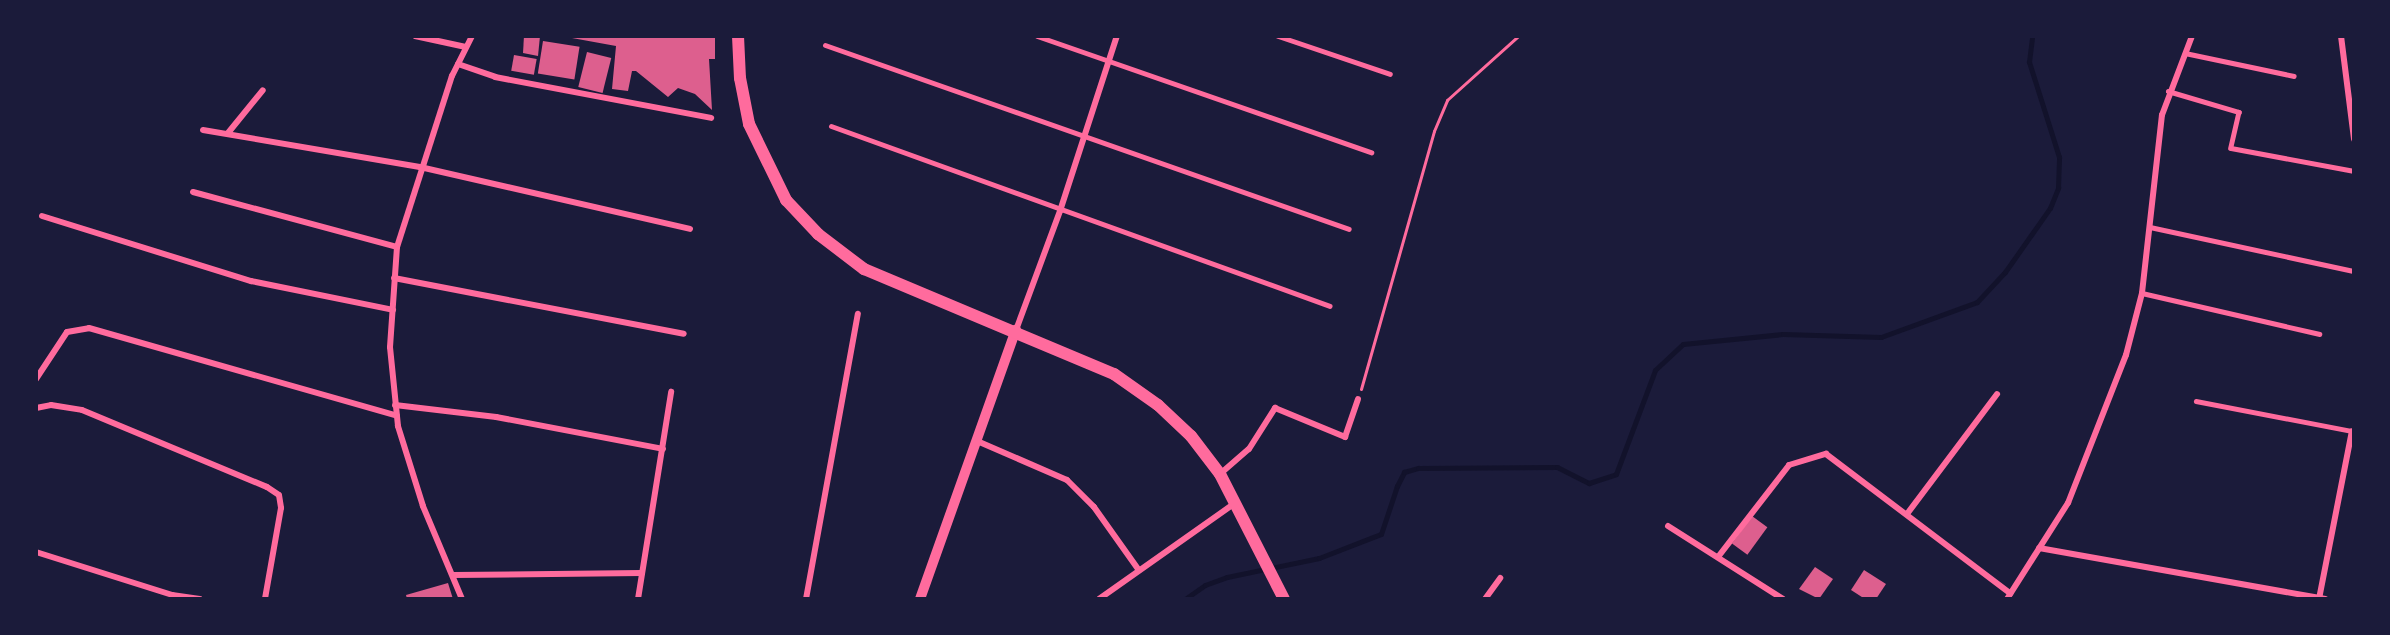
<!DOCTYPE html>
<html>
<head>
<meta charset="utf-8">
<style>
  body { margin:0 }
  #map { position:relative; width:2390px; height:635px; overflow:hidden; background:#1b1b3a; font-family:"Alegreya Sans",sans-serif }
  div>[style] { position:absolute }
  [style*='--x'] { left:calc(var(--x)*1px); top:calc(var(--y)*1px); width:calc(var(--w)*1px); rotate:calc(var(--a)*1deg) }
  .stream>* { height:5px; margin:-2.5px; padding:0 2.5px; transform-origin:2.5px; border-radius:2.5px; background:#12122b }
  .building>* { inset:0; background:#dd5f8e; transform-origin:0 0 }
  .path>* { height:3px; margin:-1.5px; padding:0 1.5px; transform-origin:1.5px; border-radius:1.5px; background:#ff6b9d }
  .service>* { height:4.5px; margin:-2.25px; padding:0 2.25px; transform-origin:2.25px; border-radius:2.25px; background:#ff6b9d }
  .pedestrian>* { height:5px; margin:-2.5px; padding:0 2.5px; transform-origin:2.5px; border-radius:2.5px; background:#ff6b9d }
  .minor>* { height:6px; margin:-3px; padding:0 3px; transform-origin:3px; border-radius:3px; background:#ff6b9d }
  .tertiary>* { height:10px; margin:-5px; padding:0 5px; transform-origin:5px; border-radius:5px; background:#ff6b9d }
  .secondary>* { height:12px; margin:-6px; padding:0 6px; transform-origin:6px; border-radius:6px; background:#ff6b9d }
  span { translate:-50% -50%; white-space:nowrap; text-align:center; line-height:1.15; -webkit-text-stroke:6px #1b1b3a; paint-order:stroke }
  .frame { position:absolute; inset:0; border:38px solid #1b1b3a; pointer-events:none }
</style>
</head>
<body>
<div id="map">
  <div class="stream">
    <div style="--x:1185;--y:599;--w:24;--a:-35"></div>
    <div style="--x:1205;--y:585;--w:23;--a:-20"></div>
    <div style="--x:1227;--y:577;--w:94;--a:-11.7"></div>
    <div style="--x:1319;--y:558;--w:66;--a:-21.2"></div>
    <div style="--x:1381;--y:534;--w:51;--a:-71.6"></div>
    <div style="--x:1397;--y:486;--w:16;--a:-63"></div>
    <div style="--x:1404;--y:472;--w:15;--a:-16"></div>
    <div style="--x:1418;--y:468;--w:139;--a:-0.4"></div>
    <div style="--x:1557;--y:467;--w:36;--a:27"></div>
    <div style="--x:1589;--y:483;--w:28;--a:-18"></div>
    <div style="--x:1616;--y:474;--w:111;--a:-69.4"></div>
    <div style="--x:1655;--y:370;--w:38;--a:-43"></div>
    <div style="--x:1683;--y:344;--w:100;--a:-5.7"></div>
    <div style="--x:1783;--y:334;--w:98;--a:1.8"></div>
    <div style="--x:1881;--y:337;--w:102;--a:-20"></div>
    <div style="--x:1977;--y:302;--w:41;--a:-47"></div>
    <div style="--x:2005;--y:272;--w:78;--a:-54.9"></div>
    <div style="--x:2050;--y:208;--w:22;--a:-68"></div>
    <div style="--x:2058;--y:188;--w:31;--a:-88"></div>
    <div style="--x:2059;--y:157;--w:100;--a:-107.5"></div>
    <div style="--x:2029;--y:62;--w:26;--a:-83"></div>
  </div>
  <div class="building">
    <div style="clip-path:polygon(524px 36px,540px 36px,538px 56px,523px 53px)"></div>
    <div style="clip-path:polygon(561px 36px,715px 36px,715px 59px,709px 59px,712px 110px,695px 94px,678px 88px,668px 97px,636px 71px,632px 71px,628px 91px,612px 89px,616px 46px)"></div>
    <div style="left:543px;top:41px;width:37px;height:33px;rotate:9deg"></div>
    <div style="left:587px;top:52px;width:25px;height:36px;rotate:14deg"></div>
    <div style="left:514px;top:55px;width:23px;height:16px;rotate:10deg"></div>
    <div style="left:1752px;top:516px;width:19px;height:34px;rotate:36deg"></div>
    <div style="clip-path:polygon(1815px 567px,1833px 579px,1819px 599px,1799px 589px)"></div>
    <div style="clip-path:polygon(1864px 570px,1886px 584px,1876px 599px,1865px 599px,1851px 590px)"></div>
    <div style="clip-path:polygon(448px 583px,453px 599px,407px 599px,406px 595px)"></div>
  </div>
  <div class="path">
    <div style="--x:1361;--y:389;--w:268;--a:-74.2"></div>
    <div style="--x:1434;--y:131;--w:34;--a:-67"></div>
    <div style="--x:1447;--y:100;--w:96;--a:-42"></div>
  </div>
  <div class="service">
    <div style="--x:2185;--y:53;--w:111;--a:11.9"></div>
    <div style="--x:2168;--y:91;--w:74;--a:16.5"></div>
    <div style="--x:2239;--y:112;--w:37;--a:103"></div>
    <div style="--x:2231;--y:148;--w:125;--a:10.6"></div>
    <div style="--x:2150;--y:227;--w:209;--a:12.2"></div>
    <div style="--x:2142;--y:293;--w:182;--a:13"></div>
    <div style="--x:2196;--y:401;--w:159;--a:10.9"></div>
  </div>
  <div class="pedestrian">
    <div style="--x:1037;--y:36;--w:354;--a:19.2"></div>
    <div style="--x:1278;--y:36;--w:118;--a:18.7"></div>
    <div style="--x:825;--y:45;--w:555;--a:19.35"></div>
    <div style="--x:831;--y:126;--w:530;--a:19.84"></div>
  </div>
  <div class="minor">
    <div style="--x:415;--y:36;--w:52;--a:12.2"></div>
    <div style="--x:2341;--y:36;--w:104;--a:82.8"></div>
    <div style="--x:458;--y:64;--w:39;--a:19"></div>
    <div style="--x:495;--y:77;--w:220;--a:10.7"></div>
    <div style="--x:203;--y:130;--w:220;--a:9.7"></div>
    <div style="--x:420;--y:167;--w:277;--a:12.9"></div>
    <div style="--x:228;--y:133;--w:55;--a:-50.9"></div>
    <div style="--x:193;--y:192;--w:211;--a:15.1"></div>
    <div style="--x:42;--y:216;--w:219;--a:17.3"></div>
    <div style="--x:251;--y:281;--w:145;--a:11.5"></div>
    <div style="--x:394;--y:278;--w:295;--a:10.9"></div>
    <div style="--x:1016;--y:330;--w:127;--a:-69.7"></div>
    <div style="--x:1060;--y:211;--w:184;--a:-72"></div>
    <div style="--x:36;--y:379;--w:56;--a:-56.6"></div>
    <div style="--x:67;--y:332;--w:22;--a:-10"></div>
    <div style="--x:89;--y:328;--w:320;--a:15.9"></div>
    <div style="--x:395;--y:405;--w:102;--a:6.8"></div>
    <div style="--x:496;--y:417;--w:170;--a:10.8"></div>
    <div style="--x:36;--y:408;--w:15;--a:-11"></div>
    <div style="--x:51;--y:405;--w:31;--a:9"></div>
    <div style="--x:82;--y:410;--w:200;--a:22.6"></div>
    <div style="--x:267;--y:487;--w:14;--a:34"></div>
    <div style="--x:279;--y:495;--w:13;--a:81"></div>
    <div style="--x:281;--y:508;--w:92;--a:100"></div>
    <div style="--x:977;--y:441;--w:98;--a:23.4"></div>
    <div style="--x:1067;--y:480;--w:38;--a:45"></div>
    <div style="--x:1094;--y:507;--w:76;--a:54.6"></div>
    <div style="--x:1220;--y:474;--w:38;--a:-41"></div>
    <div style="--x:1249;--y:449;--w:49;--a:-57.6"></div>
    <div style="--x:1275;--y:408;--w:76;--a:22.5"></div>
    <div style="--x:1345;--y:437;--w:40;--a:-71.1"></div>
    <div style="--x:1907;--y:514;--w:150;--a:-53.1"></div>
    <div style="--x:1668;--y:526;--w:136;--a:32.4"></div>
    <div style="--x:2039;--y:548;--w:291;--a:10.1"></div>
    <div style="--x:36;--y:552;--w:143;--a:17.5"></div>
    <div style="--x:172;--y:595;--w:28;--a:8"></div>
    <div style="--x:1718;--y:557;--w:116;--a:-52.3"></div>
    <div style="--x:1789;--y:465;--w:39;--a:-17"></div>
    <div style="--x:1826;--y:454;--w:231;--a:37.1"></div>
    <div style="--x:453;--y:575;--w:189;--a:-0.6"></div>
    <div style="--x:462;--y:599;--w:101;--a:-112.8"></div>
    <div style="--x:423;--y:506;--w:84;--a:-107.4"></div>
    <div style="--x:398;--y:426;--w:79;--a:-95.8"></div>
    <div style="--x:390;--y:347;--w:100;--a:-86"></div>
    <div style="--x:397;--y:247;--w:180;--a:-72.2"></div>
    <div style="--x:452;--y:76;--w:45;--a:-63.4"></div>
    <div style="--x:638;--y:599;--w:210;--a:-80.9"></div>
    <div style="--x:806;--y:599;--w:290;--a:-79.7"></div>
    <div style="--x:1099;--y:599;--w:166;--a:-35.2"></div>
    <div style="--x:1485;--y:599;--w:26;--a:-54"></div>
    <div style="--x:2007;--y:599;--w:114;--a:-57.6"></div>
    <div style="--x:2068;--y:503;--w:159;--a:-68.6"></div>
    <div style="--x:2126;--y:355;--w:64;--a:-75.5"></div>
    <div style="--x:2142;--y:293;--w:179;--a:-83.6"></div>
    <div style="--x:2162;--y:115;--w:85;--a:-69.2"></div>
    <div style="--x:2319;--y:599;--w:171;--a:-78.9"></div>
  </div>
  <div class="tertiary">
    <div style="--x:920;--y:599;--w:286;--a:-70.4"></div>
  </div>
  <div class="secondary">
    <div style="--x:738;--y:36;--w:42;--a:87.3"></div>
    <div style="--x:740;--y:78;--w:47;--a:78.9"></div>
    <div style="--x:749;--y:124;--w:85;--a:64"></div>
    <div style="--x:786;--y:200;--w:47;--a:46.7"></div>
    <div style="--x:818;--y:234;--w:58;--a:37.3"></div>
    <div style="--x:864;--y:269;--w:271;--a:22.8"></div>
    <div style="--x:1114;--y:374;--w:54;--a:35.2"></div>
    <div style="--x:1158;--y:405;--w:45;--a:43.2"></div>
    <div style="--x:1191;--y:436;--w:48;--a:52.7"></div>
    <div style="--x:1220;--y:474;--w:140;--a:62.9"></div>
  </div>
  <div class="frame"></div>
</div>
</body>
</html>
